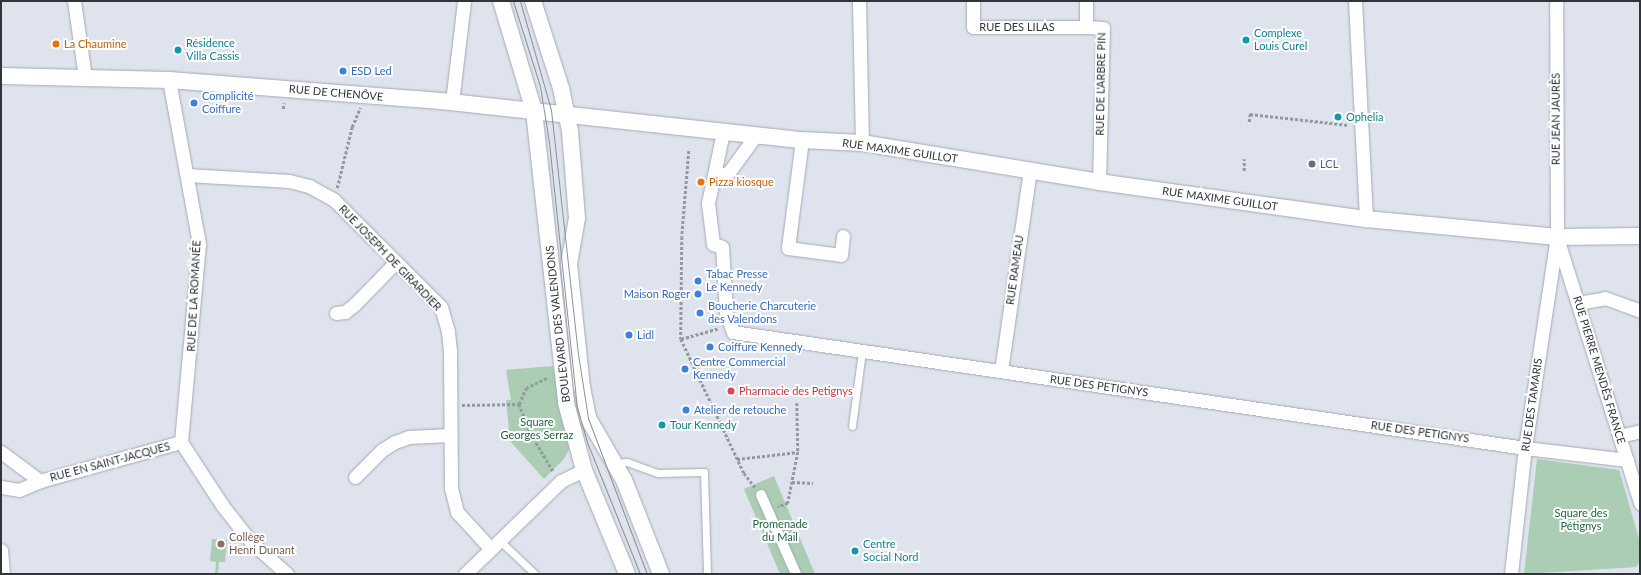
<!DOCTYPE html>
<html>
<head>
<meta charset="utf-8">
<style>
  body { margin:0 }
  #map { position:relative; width:1641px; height:575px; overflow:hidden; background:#dee3ee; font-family:Lato,sans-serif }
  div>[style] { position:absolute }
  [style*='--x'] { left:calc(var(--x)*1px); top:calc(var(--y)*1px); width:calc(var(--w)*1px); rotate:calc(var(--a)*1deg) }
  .green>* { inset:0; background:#aacdb4 }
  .path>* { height:2.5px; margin-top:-1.25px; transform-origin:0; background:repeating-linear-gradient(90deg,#9498a0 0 3px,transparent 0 5px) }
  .roads { filter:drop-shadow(0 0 1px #a4a9b4) drop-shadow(0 0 1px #a4a9b4) }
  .service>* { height:7px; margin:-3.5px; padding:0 3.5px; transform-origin:3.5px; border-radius:3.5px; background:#fff }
  .pedestrian>* { height:10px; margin:-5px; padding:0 5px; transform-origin:5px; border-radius:5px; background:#fff }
  .minor>* { height:13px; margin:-6.5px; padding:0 6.5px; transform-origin:6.5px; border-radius:6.5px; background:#fff }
  .tertiary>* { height:16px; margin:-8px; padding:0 8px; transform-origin:8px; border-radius:8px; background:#fff }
  .tram>* { height:1px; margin:-0.5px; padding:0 0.5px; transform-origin:0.5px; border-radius:0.5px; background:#8b8f97 }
  .dots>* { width:11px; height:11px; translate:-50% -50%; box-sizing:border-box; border:2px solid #fff; border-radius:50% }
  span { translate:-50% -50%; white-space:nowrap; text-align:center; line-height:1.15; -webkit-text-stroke:4px #fff; paint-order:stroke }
  .street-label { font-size:11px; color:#313438 }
  .culture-label { font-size:11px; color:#0d838f }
  .left { translate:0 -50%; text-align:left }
  .food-label { font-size:11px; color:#c56008 }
  .shop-label { font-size:11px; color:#366cbe }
  .right { translate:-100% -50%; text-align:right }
  .service-label { font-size:11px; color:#4e5e75 }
  .health-label { font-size:11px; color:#be3a42 }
  .park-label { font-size:11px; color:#1e653d }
  .education-label { font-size:11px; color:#785e54 }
  .frame { position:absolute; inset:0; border:2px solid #313438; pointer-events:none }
</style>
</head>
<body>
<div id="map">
  <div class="green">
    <div style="clip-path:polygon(553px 366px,569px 449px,564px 459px,544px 479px,510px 441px,506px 400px,511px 400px,506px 370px)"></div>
    <div style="clip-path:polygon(1537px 459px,1619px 470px,1640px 542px,1640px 562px,1636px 567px,1524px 574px)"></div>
    <div style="clip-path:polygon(774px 476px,815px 574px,780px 574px,744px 489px)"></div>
    <div style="clip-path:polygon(212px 539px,227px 540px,225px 562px,219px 562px,218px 574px,215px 574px,216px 562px,210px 561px)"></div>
  </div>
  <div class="path">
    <div style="--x:283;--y:109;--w:6;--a:-81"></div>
    <div style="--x:1249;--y:122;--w:8;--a:-83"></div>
    <div style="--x:1250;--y:114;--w:99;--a:6.4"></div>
    <div style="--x:689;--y:151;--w:86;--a:94.7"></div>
    <div style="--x:682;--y:237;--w:102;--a:90.6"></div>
    <div style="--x:681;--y:339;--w:148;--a:64.8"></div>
    <div style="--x:744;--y:473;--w:18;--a:52"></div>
    <div style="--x:1244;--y:171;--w:12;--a:-90"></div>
    <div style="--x:337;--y:188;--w:63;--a:-76.2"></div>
    <div style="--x:352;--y:127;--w:21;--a:-67"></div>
    <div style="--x:681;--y:339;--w:40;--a:-16"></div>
    <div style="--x:797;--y:403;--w:49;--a:88.8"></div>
    <div style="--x:519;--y:404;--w:32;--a:68"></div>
    <div style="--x:531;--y:434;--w:43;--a:59.3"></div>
    <div style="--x:462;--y:405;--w:57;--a:-1"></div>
    <div style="--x:519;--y:404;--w:17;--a:-66"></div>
    <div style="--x:526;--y:388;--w:25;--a:-26"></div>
    <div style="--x:737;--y:459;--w:61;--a:-6.5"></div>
    <div style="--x:798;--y:452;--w:52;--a:101.1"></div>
    <div style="--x:788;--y:503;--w:11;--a:158"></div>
    <div style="--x:792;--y:482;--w:21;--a:3"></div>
  </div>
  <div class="roads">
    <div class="service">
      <div style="--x:852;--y:426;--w:76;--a:-82.4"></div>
      <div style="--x:615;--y:463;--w:12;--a:-5"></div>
      <div style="--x:627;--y:462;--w:33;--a:20"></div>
      <div style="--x:658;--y:473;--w:46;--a:-1.2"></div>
      <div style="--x:704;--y:472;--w:102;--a:88.3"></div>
      <div style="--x:499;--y:540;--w:50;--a:43.4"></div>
    </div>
    <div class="pedestrian">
      <div style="--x:761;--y:495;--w:86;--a:66.1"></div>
    </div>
    <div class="minor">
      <div style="--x:74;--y:1;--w:77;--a:81.8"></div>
      <div style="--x:859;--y:1;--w:142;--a:88.8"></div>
      <div style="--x:973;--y:1;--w:26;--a:90"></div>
      <div style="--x:973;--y:27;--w:113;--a:0"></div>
      <div style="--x:1086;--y:1;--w:26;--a:90"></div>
      <div style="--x:1086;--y:27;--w:17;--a:3"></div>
      <div style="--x:1103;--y:28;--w:154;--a:91.5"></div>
      <div style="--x:1355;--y:1;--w:218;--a:87.1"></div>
      <div style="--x:169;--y:80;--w:167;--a:79.6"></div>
      <div style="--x:199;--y:244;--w:199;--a:95.2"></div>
      <div style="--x:452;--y:102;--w:102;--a:-83.2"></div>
      <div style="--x:723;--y:132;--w:73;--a:101.9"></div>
      <div style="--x:708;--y:203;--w:41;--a:83"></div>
      <div style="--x:713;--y:244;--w:9;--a:18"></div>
      <div style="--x:722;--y:247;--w:66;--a:86.5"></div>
      <div style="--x:726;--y:313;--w:20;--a:70"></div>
      <div style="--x:733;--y:332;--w:800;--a:8.33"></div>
      <div style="--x:1525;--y:448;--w:103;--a:6.7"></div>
      <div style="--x:802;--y:140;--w:109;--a:97.4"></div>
      <div style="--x:788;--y:248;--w:53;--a:7.5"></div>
      <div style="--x:841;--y:255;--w:19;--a:-84"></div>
      <div style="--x:187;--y:175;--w:102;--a:3.4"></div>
      <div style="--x:289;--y:181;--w:21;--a:14"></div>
      <div style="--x:309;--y:186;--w:29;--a:29"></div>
      <div style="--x:334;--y:200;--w:151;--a:45"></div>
      <div style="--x:441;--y:307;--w:26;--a:74"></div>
      <div style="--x:448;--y:332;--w:19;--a:84"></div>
      <div style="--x:450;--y:351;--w:137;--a:89.6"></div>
      <div style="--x:451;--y:488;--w:25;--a:76"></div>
      <div style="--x:457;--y:512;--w:49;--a:47.5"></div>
      <div style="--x:713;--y:179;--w:17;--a:-24"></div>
      <div style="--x:729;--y:172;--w:46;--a:-53.9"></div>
      <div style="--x:1558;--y:241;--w:275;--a:72.6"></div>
      <div style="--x:1578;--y:303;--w:27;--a:-10"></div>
      <div style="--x:1605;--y:298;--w:37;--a:20"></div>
      <div style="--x:336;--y:313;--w:9;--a:-6"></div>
      <div style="--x:345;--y:312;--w:11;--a:-38"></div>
      <div style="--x:354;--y:305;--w:60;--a:-45.7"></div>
      <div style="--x:1001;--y:371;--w:203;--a:-81.8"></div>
      <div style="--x:1619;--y:436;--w:22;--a:-13"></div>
      <div style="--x:181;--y:442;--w:75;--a:56.9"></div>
      <div style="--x:222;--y:505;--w:47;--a:51.9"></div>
      <div style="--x:251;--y:542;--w:48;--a:41.6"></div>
      <div style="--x:1;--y:452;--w:49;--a:36.6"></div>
      <div style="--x:355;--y:477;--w:38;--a:-45"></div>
      <div style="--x:382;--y:450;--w:15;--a:-32"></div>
      <div style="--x:395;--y:442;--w:15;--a:-20"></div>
      <div style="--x:409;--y:437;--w:40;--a:-2.9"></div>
      <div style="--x:1;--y:487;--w:18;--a:9"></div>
      <div style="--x:19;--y:490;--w:23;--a:-23"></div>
      <div style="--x:40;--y:481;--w:146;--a:-15.5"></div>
      <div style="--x:1;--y:550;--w:24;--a:85"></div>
      <div style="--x:465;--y:574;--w:134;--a:-44.1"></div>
      <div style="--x:561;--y:481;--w:25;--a:-26"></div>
      <div style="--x:1511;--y:574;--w:127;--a:-83.7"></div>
      <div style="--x:1525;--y:448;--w:213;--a:-81.4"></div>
      <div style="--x:1557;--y:237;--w:236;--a:-90.2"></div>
    </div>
    <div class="tertiary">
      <div style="--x:501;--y:1;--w:115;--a:73.3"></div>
      <div style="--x:534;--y:111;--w:294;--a:83.7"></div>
      <div style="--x:566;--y:403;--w:69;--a:75"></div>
      <div style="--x:584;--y:470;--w:113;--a:67.5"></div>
      <div style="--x:533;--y:1;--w:91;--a:72.2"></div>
      <div style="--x:561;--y:88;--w:44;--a:78.2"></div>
      <div style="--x:570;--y:131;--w:87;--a:85.4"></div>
      <div style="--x:577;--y:218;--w:47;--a:99.9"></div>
      <div style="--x:569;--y:264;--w:124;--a:84"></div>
      <div style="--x:582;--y:387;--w:32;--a:79"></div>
      <div style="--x:588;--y:418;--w:72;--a:59.9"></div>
      <div style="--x:624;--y:480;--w:101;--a:68.5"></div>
      <div style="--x:1;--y:76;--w:168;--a:1.4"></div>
      <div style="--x:169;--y:80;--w:273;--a:4.4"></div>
      <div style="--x:441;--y:101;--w:363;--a:6.2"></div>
      <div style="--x:802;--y:140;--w:60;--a:2.9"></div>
      <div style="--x:862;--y:143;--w:240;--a:9.3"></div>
      <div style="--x:1099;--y:182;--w:270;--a:7.9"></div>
      <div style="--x:1366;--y:219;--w:192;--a:5.4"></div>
      <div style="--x:1557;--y:237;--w:83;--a:-0.7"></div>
    </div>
  </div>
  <div class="tram">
    <div style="--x:513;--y:1;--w:89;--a:72.4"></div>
    <div style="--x:540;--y:86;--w:57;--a:80.9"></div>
    <div style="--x:549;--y:142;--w:266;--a:84"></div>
    <div style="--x:577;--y:407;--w:36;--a:74"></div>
    <div style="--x:587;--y:442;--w:142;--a:68.1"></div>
    <div style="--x:520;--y:1;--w:113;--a:74.1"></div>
    <div style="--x:551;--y:110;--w:245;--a:83.7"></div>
    <div style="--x:578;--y:354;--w:65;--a:81.1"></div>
    <div style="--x:588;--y:418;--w:167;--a:69.3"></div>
  </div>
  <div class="dots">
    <div style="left:1246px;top:40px;background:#0f9aa8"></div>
    <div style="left:56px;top:44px;background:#e8710a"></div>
    <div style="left:178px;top:50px;background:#0f9aa8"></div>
    <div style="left:343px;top:71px;background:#3f7fe0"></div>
    <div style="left:194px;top:103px;background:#3f7fe0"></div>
    <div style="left:1338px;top:117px;background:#0f9aa8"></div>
    <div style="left:1312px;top:164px;background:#5c6f8a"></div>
    <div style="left:701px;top:182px;background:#e8710a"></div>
    <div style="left:698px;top:281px;background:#3f7fe0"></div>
    <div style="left:698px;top:294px;background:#3f7fe0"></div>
    <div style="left:700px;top:313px;background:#3f7fe0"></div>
    <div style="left:629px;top:335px;background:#3f7fe0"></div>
    <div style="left:710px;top:347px;background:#3f7fe0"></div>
    <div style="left:685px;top:369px;background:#3f7fe0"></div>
    <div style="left:731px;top:391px;background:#e0444e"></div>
    <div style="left:686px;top:410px;background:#3f7fe0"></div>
    <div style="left:662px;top:425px;background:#0f9aa8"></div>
    <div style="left:221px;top:544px;background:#8d6e63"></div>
    <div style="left:855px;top:551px;background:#0f9aa8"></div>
  </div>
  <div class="street-label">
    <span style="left:1017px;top:27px">RUE DES LILAS</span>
    <span style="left:1101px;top:84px;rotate:-89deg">RUE DE L'ARBRE PIN</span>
    <span style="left:336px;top:93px;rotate:5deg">RUE DE CHENÔVE</span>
    <span style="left:1556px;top:119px;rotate:-90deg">RUE JEAN JAURÈS</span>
    <span style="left:900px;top:151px;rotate:8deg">RUE MAXIME GUILLOT</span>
    <span style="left:1220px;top:199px;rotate:8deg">RUE MAXIME GUILLOT</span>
    <span style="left:390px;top:258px;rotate:46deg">RUE JOSEPH DE GIRARDIER</span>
    <span style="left:1015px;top:270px;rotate:-82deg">RUE RAMEAU</span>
    <span style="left:194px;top:296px;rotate:-87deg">RUE DE LA ROMANÉE</span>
    <span style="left:558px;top:324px;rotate:-96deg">BOULEVARD DES VALENDONS</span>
    <span style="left:1599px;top:370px;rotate:73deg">RUE PIERRE MENDÈS FRANCE</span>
    <span style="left:1099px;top:386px;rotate:8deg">RUE DES PETIGNYS</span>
    <span style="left:1532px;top:405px;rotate:-82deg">RUE DES TAMARIS</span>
    <span style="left:1420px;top:432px;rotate:8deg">RUE DES PETIGNYS</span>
    <span style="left:110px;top:462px;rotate:-15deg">RUE EN SAINT-JACQUES</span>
  </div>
  <div class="culture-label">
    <span class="left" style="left:1254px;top:40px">Complexe<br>Louis Curel</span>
    <span class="left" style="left:186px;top:50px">Résidence<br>Villa Cassis</span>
    <span class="left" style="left:1346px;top:117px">Ophelia</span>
    <span class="left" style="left:670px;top:425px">Tour Kennedy</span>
    <span class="left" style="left:863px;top:551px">Centre<br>Social Nord</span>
  </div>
  <div class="food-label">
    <span class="left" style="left:64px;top:44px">La Chaumine</span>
    <span class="left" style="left:709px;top:182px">Pizza kiosque</span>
  </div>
  <div class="shop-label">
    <span class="left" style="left:351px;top:71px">ESD Led</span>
    <span class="left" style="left:202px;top:103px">Complicité<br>Coiffure</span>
    <span class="left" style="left:706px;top:281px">Tabac Presse<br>Le Kennedy</span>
    <span class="right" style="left:690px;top:294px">Maison Roger</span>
    <span class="left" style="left:708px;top:313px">Boucherie Charcuterie<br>des Valendons</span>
    <span class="left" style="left:637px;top:335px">Lidl</span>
    <span class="left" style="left:718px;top:347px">Coiffure Kennedy</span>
    <span class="left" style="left:693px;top:369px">Centre Commercial<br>Kennedy</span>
    <span class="left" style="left:694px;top:410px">Atelier de retouche</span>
  </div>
  <div class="service-label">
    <span class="left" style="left:1320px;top:164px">LCL</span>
  </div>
  <div class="health-label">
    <span class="left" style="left:739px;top:391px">Pharmacie des Petignys</span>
  </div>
  <div class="park-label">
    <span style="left:537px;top:429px">Square<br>Georges Serraz</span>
    <span style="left:1581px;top:520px">Square des<br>Pétignys</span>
    <span style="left:780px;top:531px">Promenade<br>du Mail</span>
  </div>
  <div class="education-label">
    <span class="left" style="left:229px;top:544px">Collège<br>Henri Dunant</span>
  </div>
  <div class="frame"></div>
</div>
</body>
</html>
